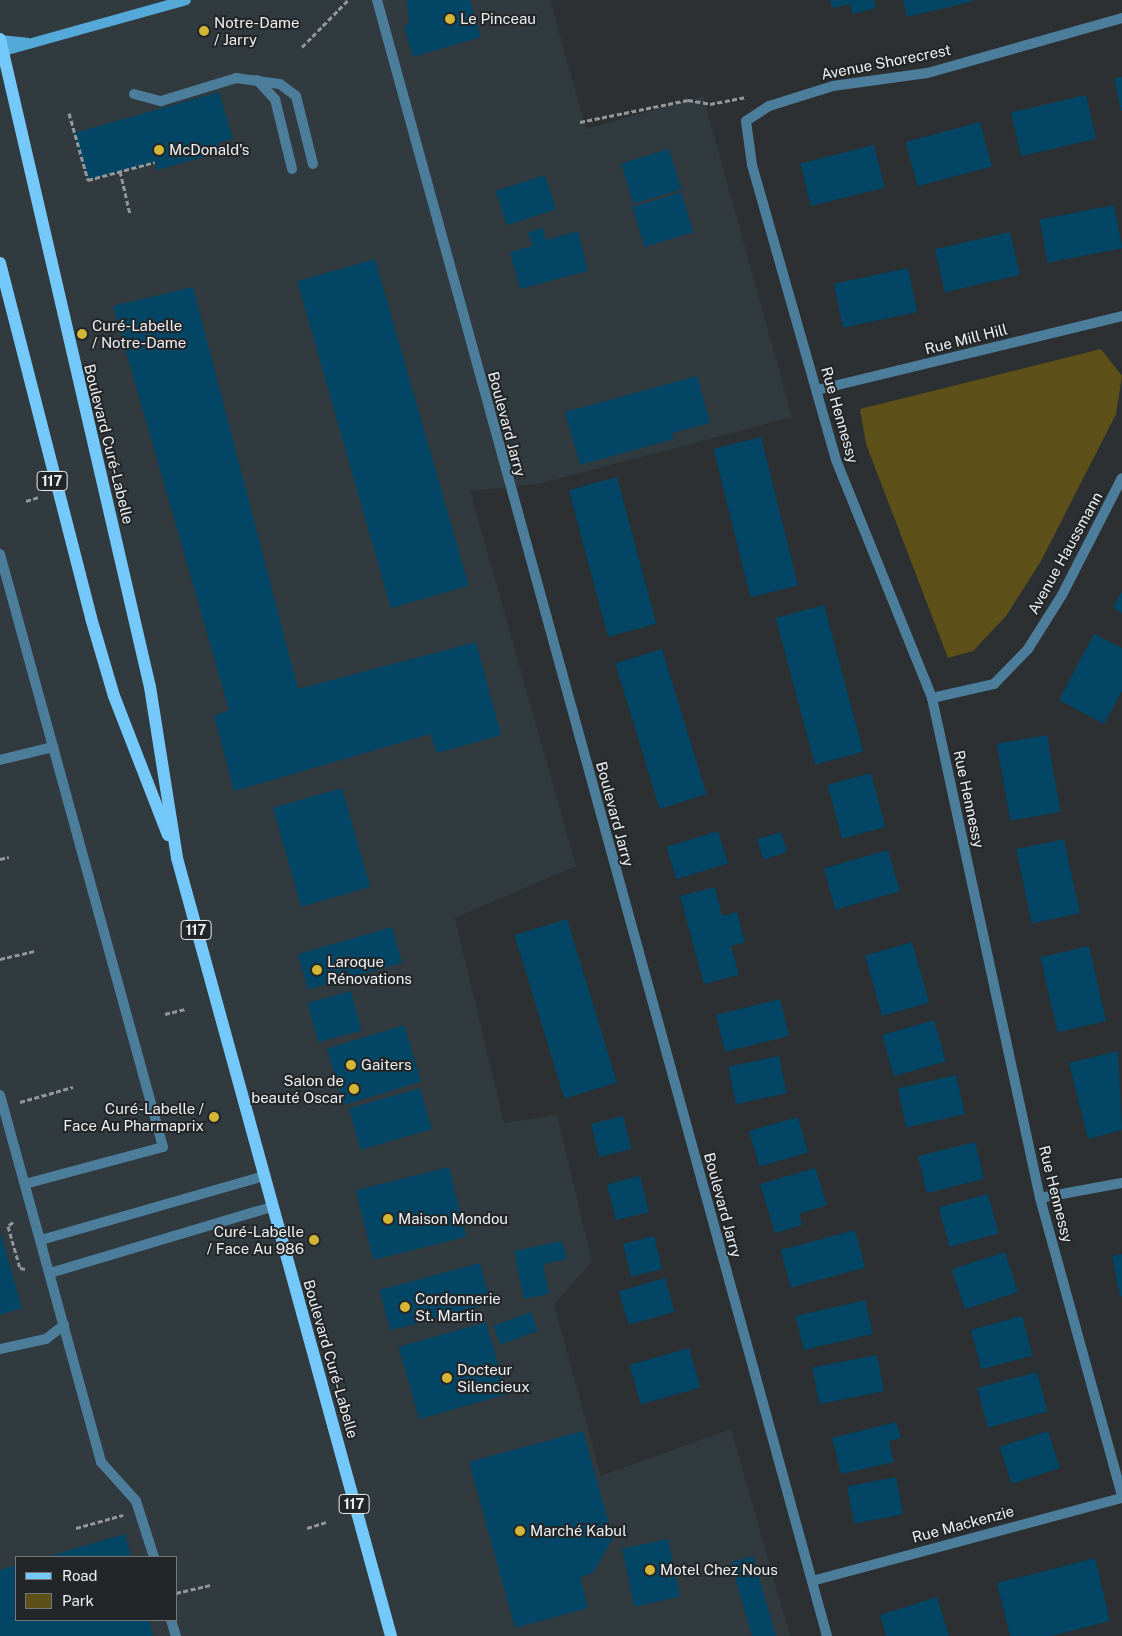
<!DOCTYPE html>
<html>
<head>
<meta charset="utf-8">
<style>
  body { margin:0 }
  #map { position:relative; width:1122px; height:1636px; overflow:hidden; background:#2d3032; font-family:"Public Sans",sans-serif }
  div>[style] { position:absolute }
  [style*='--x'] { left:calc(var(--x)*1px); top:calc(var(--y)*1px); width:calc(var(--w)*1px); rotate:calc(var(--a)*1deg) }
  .built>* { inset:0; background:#313a3f }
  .green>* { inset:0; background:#5d5018 }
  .building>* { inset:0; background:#034564; transform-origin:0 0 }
  .path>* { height:3px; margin-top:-1.5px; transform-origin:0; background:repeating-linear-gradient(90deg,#949698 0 5px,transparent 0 7.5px) }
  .lane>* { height:10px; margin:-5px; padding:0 5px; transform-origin:5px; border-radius:5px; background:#4c7e9c }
  .street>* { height:10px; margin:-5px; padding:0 5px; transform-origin:5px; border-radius:5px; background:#4c7e9c }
  .secondary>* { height:10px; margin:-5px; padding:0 5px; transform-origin:5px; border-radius:5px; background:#55a9d9 }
  .primary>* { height:12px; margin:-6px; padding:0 6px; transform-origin:6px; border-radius:6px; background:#75c9fa }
  .dots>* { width:14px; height:14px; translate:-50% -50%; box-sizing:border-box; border:2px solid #232628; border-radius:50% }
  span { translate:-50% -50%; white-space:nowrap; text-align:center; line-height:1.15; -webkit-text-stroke:4px #232628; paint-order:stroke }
  .shield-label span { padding:1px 4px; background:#232628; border:1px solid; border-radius:4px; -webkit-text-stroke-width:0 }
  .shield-label { font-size:14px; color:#edeff0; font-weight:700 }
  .poi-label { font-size:15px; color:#edeff0 }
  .left { translate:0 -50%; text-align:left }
  .right { translate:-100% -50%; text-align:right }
  .street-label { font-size:15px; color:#edeff0 }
  .legend { position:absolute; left:15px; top:1556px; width:162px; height:65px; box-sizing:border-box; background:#232628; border:1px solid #747678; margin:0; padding:6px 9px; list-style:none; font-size:15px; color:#edeff0 }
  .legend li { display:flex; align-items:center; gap:10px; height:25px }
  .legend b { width:25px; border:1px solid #747678 }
</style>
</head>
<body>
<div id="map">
  <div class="built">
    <div style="clip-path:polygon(evenodd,0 0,550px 0,586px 129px,703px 96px,792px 417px,538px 484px,470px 491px,576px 866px,455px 918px,504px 1123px,557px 1115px,592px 1262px,554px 1304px,601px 1476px,731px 1429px,790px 1636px,0 1636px,0 0,16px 1557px,176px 1557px,176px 1620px,16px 1620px,16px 1557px)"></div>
  </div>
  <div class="green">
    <div style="clip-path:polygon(1101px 349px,1122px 376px,1116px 414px,1041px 561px,1006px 616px,973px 651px,948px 658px,866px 444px,860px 409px)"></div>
  </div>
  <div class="building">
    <div style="clip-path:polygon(407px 0,470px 0,481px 37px,413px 57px,404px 27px,409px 23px)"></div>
    <div style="clip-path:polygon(830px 0,874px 0,876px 8px,852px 14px,850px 4px,832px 8px)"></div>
    <div style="clip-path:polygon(903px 0,974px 0,974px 1px,907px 17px)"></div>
    <div style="clip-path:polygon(1122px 77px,1122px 111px,1121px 111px,1114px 78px)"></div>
    <div style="clip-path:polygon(219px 92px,233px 139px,218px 143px,221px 152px,157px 170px,155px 162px,88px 180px,74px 133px)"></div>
    <div style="left:1086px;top:95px;width:45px;height:77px;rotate:77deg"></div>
    <div style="left:980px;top:122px;width:46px;height:77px;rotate:75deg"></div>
    <div style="left:874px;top:145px;width:44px;height:76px;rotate:76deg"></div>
    <div style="left:669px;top:149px;width:42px;height:50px;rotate:73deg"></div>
    <div style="left:545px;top:175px;width:36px;height:52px;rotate:72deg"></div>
    <div style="left:681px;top:192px;width:42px;height:51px;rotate:73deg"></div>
    <div style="left:1114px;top:205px;width:44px;height:76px;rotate:79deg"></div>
    <div style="clip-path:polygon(543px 228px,546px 240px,578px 231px,588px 271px,520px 289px,510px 252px,532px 246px,528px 232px)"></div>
    <div style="left:1010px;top:232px;width:44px;height:77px;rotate:77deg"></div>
    <div style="left:375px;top:259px;width:340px;height:81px;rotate:74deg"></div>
    <div style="left:908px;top:268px;width:45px;height:76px;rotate:78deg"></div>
    <div style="clip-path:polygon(193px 287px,298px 689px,476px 642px,501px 735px,437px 753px,430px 734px,234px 791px,214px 716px,229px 710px,113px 306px)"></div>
    <div style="clip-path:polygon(697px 376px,710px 423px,672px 433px,674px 439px,580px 465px,565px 412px)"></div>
    <div style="left:761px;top:437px;width:153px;height:49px;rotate:76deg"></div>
    <div style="left:617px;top:477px;width:152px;height:50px;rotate:75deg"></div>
    <div style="clip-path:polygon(1122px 591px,1122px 613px,1113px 608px)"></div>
    <div style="left:824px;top:605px;width:152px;height:50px;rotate:75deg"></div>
    <div style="clip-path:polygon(1094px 634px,1122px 648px,1122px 691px,1104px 724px,1059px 700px)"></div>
    <div style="left:662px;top:649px;width:152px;height:49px;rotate:73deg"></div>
    <div style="left:1047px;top:735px;width:78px;height:51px;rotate:80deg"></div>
    <div style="left:871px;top:773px;width:56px;height:45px;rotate:75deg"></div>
    <div style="left:342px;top:788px;width:103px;height:72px;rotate:74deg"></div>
    <div style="left:718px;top:831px;width:34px;height:54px;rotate:73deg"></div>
    <div style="left:781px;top:832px;width:21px;height:25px;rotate:73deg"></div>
    <div style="left:1064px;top:839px;width:76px;height:49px;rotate:78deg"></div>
    <div style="left:888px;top:850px;width:43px;height:67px;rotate:74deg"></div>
    <div style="clip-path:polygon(715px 887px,722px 916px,737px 912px,745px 942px,731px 946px,739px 975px,704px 984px,680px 896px)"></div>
    <div style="left:567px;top:919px;width:171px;height:55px;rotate:73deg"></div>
    <div style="left:392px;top:927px;width:37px;height:98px;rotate:74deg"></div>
    <div style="left:912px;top:942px;width:63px;height:49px;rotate:74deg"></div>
    <div style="left:1089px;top:946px;width:77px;height:50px;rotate:77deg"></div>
    <div style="left:351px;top:991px;width:41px;height:45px;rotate:75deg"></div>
    <div style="left:780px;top:999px;width:38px;height:66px;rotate:76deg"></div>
    <div style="left:934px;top:1020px;width:43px;height:54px;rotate:74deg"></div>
    <div style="left:404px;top:1025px;width:59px;height:81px;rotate:73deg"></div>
    <div style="clip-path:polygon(1118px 1051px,1122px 1130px,1088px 1139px,1069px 1063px)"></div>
    <div style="left:779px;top:1056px;width:38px;height:52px;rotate:78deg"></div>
    <div style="left:956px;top:1075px;width:40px;height:60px;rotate:77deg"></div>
    <div style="left:420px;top:1088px;width:43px;height:74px;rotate:74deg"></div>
    <div style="left:623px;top:1116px;width:34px;height:33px;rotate:76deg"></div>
    <div style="left:798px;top:1117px;width:37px;height:51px;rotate:74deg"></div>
    <div style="left:975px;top:1142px;width:38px;height:59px;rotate:76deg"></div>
    <div style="left:449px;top:1167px;width:72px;height:96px;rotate:76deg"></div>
    <div style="clip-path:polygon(815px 1168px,827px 1205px,799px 1214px,802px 1225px,775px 1233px,760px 1184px)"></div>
    <div style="left:640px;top:1176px;width:37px;height:34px;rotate:76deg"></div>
    <div style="left:988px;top:1194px;width:41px;height:51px;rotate:75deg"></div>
    <div style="left:855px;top:1230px;width:39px;height:77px;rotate:75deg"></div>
    <div style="clip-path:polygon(0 1231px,22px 1308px,0 1315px)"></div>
    <div style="left:654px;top:1236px;width:34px;height:32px;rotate:76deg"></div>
    <div style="clip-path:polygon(562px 1241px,567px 1259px,543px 1264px,549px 1294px,524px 1299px,514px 1251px)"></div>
    <div style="left:1005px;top:1252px;width:42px;height:56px;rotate:72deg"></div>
    <div style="clip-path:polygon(1122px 1254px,1122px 1296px,1120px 1297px,1112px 1256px)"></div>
    <div style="left:480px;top:1263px;width:42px;height:104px;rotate:75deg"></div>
    <div style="left:665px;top:1278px;width:35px;height:48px;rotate:74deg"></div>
    <div style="left:865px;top:1300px;width:35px;height:71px;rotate:77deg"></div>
    <div style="left:531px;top:1312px;width:20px;height:40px;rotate:70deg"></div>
    <div style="left:1022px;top:1316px;width:41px;height:53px;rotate:75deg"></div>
    <div style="left:486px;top:1322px;width:75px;height:91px;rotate:74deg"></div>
    <div style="left:689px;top:1348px;width:41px;height:62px;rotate:74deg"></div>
    <div style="left:877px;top:1355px;width:37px;height:66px;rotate:79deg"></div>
    <div style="left:1037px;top:1372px;width:41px;height:62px;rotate:75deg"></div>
    <div style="clip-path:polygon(896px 1422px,901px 1438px,889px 1441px,894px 1462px,841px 1474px,832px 1438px)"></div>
    <div style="clip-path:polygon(583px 1431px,613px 1538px,593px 1573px,580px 1577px,588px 1608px,515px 1628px,469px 1462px)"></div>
    <div style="left:1048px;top:1431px;width:39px;height:51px;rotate:72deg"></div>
    <div style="left:896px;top:1477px;width:38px;height:50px;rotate:79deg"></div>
    <div style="clip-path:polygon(125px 1534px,131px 1557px,46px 1557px)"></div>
    <div style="left:668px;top:1539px;width:59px;height:47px;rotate:78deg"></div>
    <div style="left:753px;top:1556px;width:83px;height:23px;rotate:74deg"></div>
    <div style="clip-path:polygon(1095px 1558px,1110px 1621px,1051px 1636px,1010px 1636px,997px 1583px)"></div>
    <div style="clip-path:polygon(16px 1565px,16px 1620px,149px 1620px,153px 1636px,0 1636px,0 1570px)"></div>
    <div style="clip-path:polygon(937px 1597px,949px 1636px,886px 1636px,880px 1615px)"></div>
  </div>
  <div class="path">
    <div style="--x:302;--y:47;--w:66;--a:-45.6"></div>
    <div style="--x:69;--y:113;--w:70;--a:74.2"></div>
    <div style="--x:88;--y:180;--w:69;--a:-15"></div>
    <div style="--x:580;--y:122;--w:110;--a:-11.5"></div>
    <div style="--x:688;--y:100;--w:22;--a:10"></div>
    <div style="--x:710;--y:104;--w:37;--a:-11"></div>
    <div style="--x:120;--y:171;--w:44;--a:76.9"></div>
    <div style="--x:26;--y:501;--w:14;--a:-17"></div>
    <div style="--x:0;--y:859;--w:9;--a:-13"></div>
    <div style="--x:0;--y:959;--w:36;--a:-13"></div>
    <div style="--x:165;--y:1014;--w:21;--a:-14"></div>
    <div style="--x:20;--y:1102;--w:55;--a:-15.8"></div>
    <div style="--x:13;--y:1222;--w:6;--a:141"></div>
    <div style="--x:8;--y:1226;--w:44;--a:74.1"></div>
    <div style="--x:20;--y:1268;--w:6;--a:9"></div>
    <div style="--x:76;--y:1528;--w:49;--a:-15.5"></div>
    <div style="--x:307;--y:1528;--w:21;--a:-17"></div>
    <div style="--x:176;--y:1593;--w:36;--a:-13"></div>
  </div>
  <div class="lane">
    <div style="--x:257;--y:80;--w:26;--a:47"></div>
    <div style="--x:275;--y:99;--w:72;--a:76.3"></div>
    <div style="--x:134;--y:94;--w:28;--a:15"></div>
    <div style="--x:161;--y:101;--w:78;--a:-17"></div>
    <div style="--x:236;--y:78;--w:44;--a:7.8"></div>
    <div style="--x:280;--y:84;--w:20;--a:37"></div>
    <div style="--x:296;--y:96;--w:70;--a:76"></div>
    <div style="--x:0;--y:554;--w:615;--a:74.63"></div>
    <div style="--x:163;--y:1147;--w:143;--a:165"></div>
    <div style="--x:0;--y:760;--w:55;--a:-13.8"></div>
    <div style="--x:0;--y:1095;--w:381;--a:74.6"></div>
    <div style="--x:101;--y:1462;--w:52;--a:48.1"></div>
    <div style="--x:136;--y:1501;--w:59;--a:72.2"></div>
    <div style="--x:41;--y:1240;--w:232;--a:-16"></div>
    <div style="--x:50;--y:1273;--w:232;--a:-16.6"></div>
    <div style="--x:0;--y:1349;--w:47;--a:-12.3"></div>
    <div style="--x:46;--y:1339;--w:23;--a:-38"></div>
    <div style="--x:171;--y:1620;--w:17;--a:73"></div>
  </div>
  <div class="street">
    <div style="--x:377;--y:0;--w:1697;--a:74.62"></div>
    <div style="--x:1122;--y:18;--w:203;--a:164.2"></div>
    <div style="--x:927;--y:73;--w:95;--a:172.1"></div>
    <div style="--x:833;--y:86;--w:67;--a:162.6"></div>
    <div style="--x:769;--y:106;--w:27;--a:147"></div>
    <div style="--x:746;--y:121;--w:44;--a:82.2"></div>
    <div style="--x:752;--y:165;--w:307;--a:74.1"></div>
    <div style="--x:836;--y:460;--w:257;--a:68"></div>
    <div style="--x:932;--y:698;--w:512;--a:77.81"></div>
    <div style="--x:1040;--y:1198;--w:309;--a:74.6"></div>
    <div style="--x:817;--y:390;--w:314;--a:-13.6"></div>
    <div style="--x:932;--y:698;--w:64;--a:-12.7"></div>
    <div style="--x:994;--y:684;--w:49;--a:-45.8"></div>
    <div style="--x:1028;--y:649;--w:64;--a:-57.8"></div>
    <div style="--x:1062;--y:595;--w:131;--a:-62.9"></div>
    <div style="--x:1040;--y:1198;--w:83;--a:-10.4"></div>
    <div style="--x:812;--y:1581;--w:321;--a:-15"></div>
  </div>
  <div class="secondary">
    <div style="--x:0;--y:40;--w:27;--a:6"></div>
    <div style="--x:0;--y:52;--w:193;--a:-15.6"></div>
  </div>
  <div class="primary">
    <div style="--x:0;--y:39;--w:665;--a:76.97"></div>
    <div style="--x:150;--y:687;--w:173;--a:81"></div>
    <div style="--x:177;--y:858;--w:807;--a:74.62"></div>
    <div style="--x:0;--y:263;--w:366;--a:75.6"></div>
    <div style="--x:91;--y:618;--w:81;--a:73.6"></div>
    <div style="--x:114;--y:696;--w:149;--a:68.8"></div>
  </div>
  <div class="dots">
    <div style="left:450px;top:19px;background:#d3b635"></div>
    <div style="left:204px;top:31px;background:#d3b635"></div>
    <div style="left:159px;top:150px;background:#d3b635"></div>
    <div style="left:82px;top:334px;background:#d3b635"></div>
    <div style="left:317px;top:970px;background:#d3b635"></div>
    <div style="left:351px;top:1065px;background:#d3b635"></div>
    <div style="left:354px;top:1089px;background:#d3b635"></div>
    <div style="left:214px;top:1117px;background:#d3b635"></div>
    <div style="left:388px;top:1219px;background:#d3b635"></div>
    <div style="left:314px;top:1240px;background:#d3b635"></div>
    <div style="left:405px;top:1307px;background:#d3b635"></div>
    <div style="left:447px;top:1378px;background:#d3b635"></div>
    <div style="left:520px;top:1531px;background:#d3b635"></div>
    <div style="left:650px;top:1570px;background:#d3b635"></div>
  </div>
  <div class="shield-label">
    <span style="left:52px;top:481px">117</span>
    <span style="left:196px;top:930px">117</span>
    <span style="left:354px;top:1504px">117</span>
  </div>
  <div class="poi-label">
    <span class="left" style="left:460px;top:19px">Le Pinceau</span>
    <span class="left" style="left:214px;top:31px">Notre-Dame<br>/ Jarry</span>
    <span class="left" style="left:169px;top:150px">McDonald's</span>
    <span class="left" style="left:92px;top:334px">Curé-Labelle<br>/ Notre-Dame</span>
    <span class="left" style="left:327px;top:970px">Laroque<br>Rénovations</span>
    <span class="left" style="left:361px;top:1065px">Gaiters</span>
    <span class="right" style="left:344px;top:1089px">Salon de<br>beauté Oscar</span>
    <span class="right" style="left:204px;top:1117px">Curé-Labelle /<br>Face Au Pharmaprix</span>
    <span class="left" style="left:398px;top:1219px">Maison Mondou</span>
    <span class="right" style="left:304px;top:1240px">Curé-Labelle<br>/ Face Au 986</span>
    <span class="left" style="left:415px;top:1307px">Cordonnerie<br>St. Martin</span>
    <span class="left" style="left:457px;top:1378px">Docteur<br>Silencieux</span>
    <span class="left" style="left:530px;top:1531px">Marché Kabul</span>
    <span class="left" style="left:660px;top:1570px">Motel Chez Nous</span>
  </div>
  <div class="street-label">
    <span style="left:886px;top:62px;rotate:-11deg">Avenue Shorecrest</span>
    <span style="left:966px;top:339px;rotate:-14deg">Rue Mill Hill</span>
    <span style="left:840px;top:415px;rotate:74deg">Rue Hennessy</span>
    <span style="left:507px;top:424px;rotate:75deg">Boulevard Jarry</span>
    <span style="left:109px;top:444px;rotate:76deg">Boulevard Curé-Labelle</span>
    <span style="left:1065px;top:553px;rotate:-61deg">Avenue Haussmann</span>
    <span style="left:969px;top:799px;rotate:78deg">Rue Hennessy</span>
    <span style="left:615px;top:814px;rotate:75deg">Boulevard Jarry</span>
    <span style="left:1056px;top:1194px;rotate:76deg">Rue Hennessy</span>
    <span style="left:723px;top:1205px;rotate:75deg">Boulevard Jarry</span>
    <span style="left:331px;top:1359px;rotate:74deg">Boulevard Curé-Labelle</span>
    <span style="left:963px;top:1524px;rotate:-15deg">Rue Mackenzie</span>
  </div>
  <ul class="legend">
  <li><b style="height:6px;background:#75c9fa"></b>Road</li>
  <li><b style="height:14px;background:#5d5018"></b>Park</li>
  </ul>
</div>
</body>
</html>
